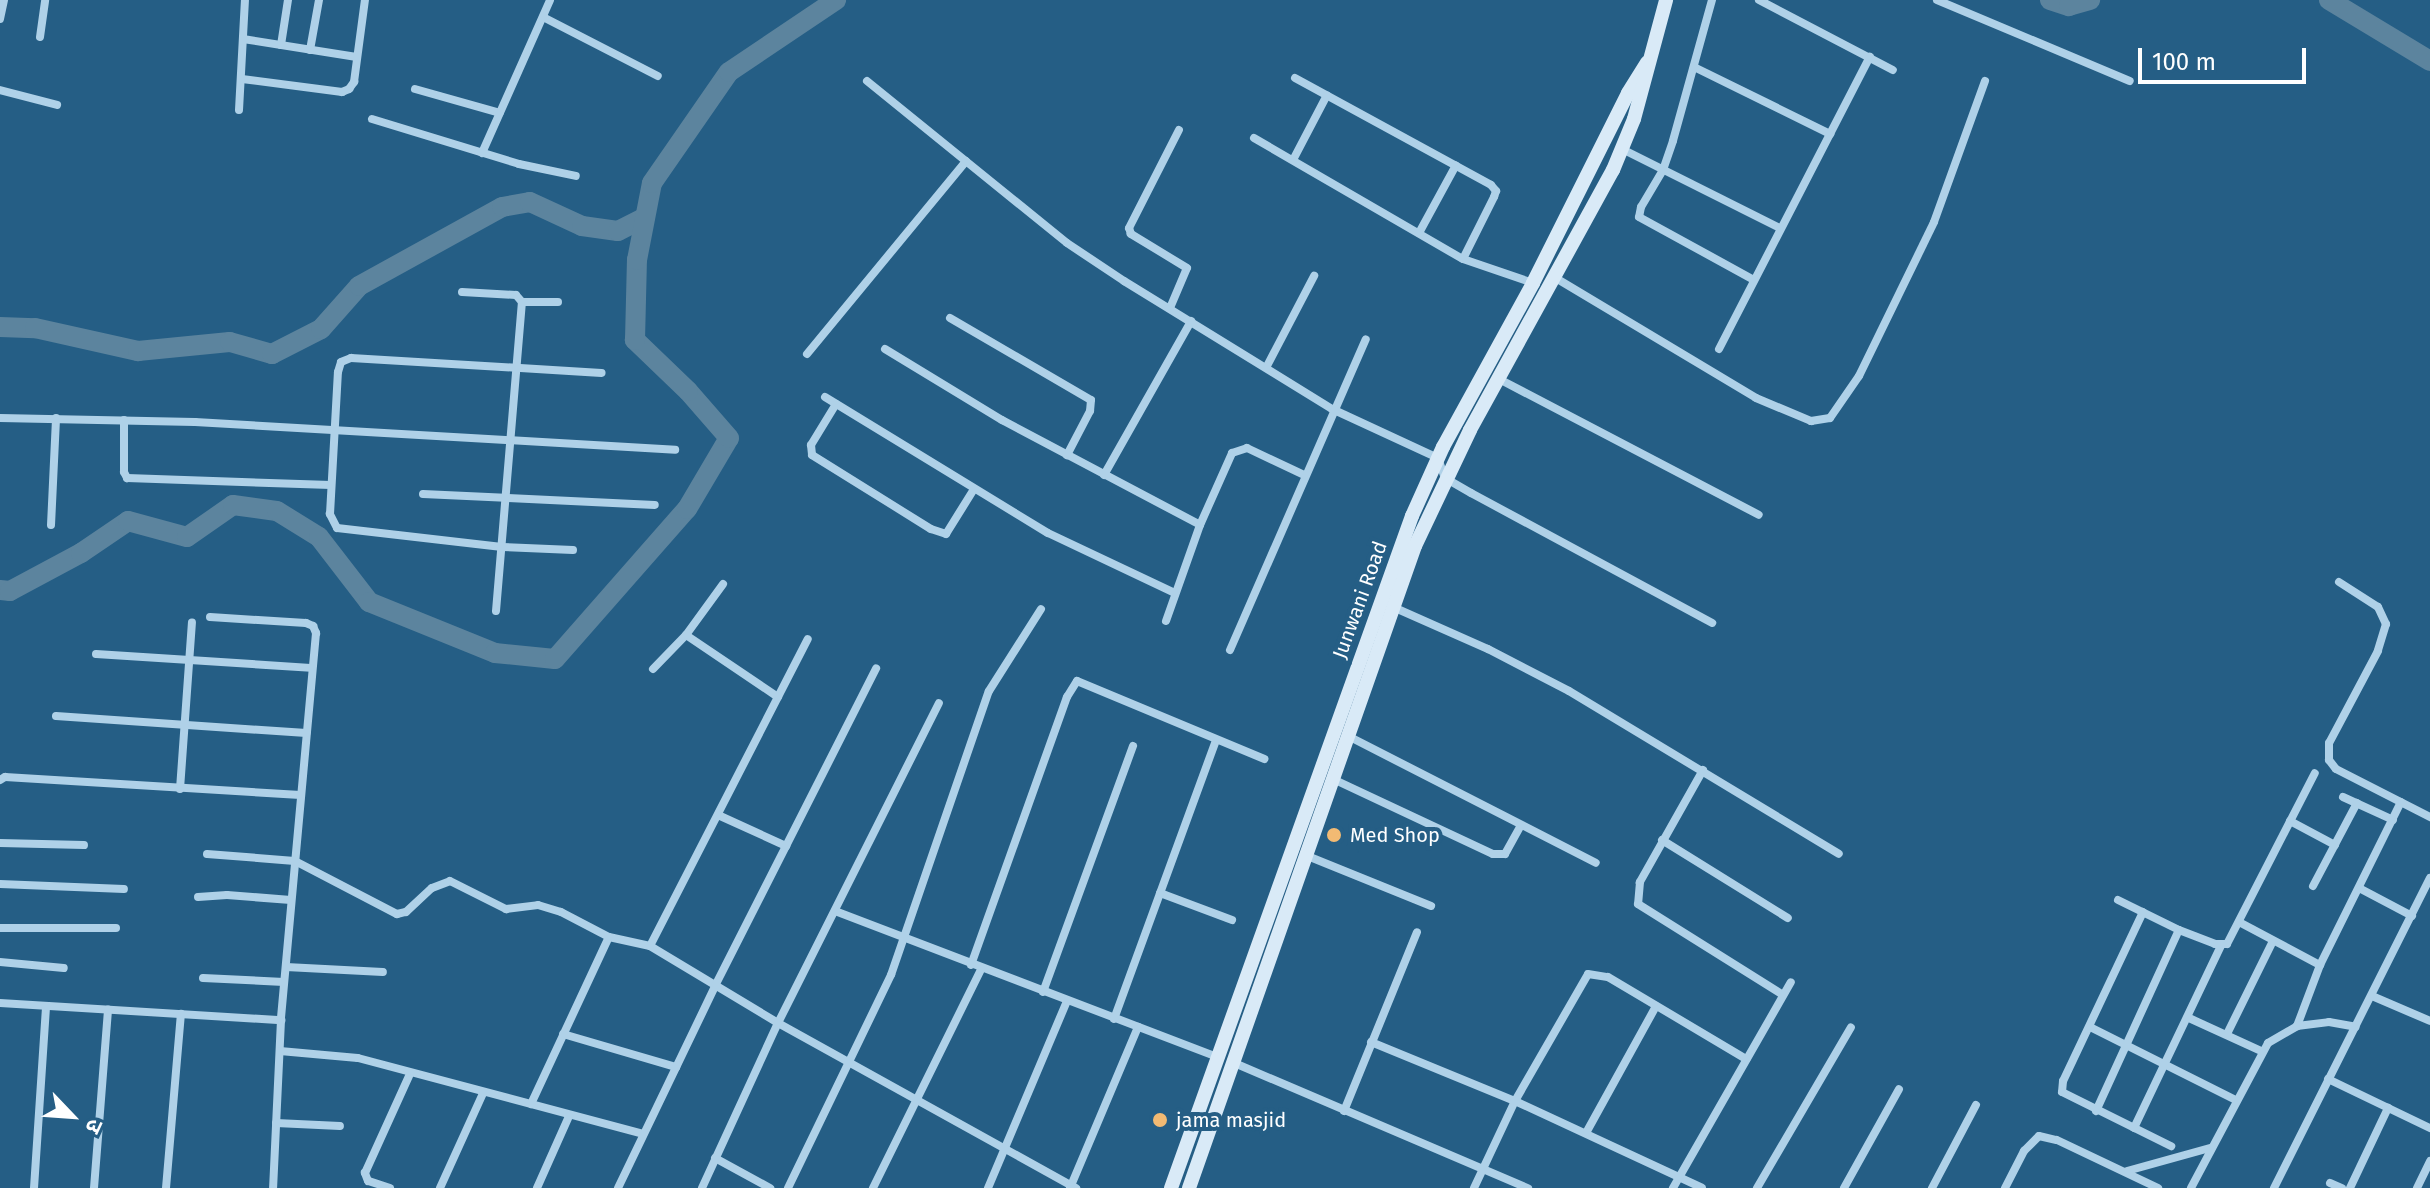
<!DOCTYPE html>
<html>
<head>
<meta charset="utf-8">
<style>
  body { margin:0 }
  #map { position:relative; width:2430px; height:1188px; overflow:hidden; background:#255e85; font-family:"Fira Sans","Noto Sans Devanagari",sans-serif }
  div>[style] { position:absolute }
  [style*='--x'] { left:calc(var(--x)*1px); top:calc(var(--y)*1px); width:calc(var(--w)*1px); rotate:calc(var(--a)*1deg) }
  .river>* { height:20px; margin:-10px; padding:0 10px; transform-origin:10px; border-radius:10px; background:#5c849e }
  .minor>* { height:8px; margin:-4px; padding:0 4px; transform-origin:4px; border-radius:4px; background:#afd1e8 }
  .secondary>* { height:14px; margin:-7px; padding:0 7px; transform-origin:7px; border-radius:7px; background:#d9eaf7 }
  .dots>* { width:22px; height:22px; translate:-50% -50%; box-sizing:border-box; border:4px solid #255e85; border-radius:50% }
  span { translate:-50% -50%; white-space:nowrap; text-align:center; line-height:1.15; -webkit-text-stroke:8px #255e85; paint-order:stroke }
  .street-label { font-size:20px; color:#fff }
  .poi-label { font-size:20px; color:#fff }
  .left { translate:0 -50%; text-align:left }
  .north { position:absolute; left:32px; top:1076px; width:80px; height:80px; -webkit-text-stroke:6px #255e85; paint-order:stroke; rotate:115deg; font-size:22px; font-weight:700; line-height:32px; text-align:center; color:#fff }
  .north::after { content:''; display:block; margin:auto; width:28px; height:36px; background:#fff; clip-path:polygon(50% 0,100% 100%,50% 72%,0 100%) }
  .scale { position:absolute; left:2138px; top:48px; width:168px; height:36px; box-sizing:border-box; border:4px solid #fff; border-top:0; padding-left:10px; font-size:24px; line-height:28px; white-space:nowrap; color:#fff; -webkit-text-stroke:6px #255e85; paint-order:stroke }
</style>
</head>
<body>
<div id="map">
  <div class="river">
    <div style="--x:2050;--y:0;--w:20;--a:18"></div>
    <div style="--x:2069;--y:6;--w:22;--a:-16"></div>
    <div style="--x:2329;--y:0;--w:118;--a:31.1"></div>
    <div style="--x:0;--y:327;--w:35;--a:2"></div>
    <div style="--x:35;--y:328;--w:106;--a:12.6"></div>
    <div style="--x:138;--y:351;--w:92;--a:-5.6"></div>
    <div style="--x:230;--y:342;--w:44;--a:15.9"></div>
    <div style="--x:272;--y:354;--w:55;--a:-27"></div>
    <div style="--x:321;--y:329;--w:57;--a:-48.5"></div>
    <div style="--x:359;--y:286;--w:163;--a:-28.9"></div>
    <div style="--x:502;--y:207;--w:28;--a:-10"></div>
    <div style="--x:530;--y:202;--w:57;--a:24.8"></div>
    <div style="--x:582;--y:226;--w:36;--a:8"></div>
    <div style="--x:618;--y:231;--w:30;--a:-27"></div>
    <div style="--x:0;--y:590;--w:10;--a:6"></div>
    <div style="--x:10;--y:591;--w:81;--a:-28.2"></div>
    <div style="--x:81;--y:553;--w:57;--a:-34.2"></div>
    <div style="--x:128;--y:521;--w:61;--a:15.2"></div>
    <div style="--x:187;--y:537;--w:56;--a:-34.8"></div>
    <div style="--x:233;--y:505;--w:44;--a:7.8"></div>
    <div style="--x:277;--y:511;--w:49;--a:31.8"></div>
    <div style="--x:319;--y:537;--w:82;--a:52.4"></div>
    <div style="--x:369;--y:602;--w:136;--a:22"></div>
    <div style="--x:495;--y:653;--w:60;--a:5.7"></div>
    <div style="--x:555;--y:659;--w:200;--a:-48.7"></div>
    <div style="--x:687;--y:509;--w:82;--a:-59.4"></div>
    <div style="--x:729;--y:438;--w:62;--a:-131.1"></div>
    <div style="--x:688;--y:391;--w:74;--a:-136.1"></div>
    <div style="--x:635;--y:340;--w:80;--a:-88.6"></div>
    <div style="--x:637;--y:260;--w:78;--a:-79"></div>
    <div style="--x:652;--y:183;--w:135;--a:-55.3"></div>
    <div style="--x:729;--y:72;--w:129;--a:-33.9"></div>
  </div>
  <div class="minor">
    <div style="--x:1712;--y:0;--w:146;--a:105.5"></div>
    <div style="--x:1673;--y:141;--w:31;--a:109"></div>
    <div style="--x:1663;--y:170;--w:43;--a:120.7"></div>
    <div style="--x:1641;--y:207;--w:10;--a:101"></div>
    <div style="--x:1639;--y:217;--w:131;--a:28.7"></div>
    <div style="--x:1759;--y:0;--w:151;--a:27.6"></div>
    <div style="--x:1937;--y:0;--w:209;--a:22.8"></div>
    <div style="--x:543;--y:17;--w:129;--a:27.2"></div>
    <div style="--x:0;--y:19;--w:19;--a:-78"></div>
    <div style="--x:40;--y:37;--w:37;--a:-82"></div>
    <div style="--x:243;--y:39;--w:115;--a:9"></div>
    <div style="--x:281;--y:45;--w:46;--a:-81.2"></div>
    <div style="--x:310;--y:50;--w:51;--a:-79.8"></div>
    <div style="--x:1694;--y:67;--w:152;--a:26.2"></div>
    <div style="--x:1295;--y:78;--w:223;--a:28.6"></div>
    <div style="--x:1491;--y:185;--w:8;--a:50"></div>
    <div style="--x:1496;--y:191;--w:6;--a:108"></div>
    <div style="--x:1494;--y:197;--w:69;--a:116.6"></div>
    <div style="--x:242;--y:79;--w:101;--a:7.4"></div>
    <div style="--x:342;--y:92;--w:8;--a:-23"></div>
    <div style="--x:349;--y:89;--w:9;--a:-54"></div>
    <div style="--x:354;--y:82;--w:83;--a:-82.4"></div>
    <div style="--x:867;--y:81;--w:257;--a:39"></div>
    <div style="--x:1067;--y:243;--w:69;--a:33.7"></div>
    <div style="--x:1124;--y:281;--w:244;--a:31.6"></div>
    <div style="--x:1332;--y:409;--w:117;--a:24.8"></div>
    <div style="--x:1438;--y:458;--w:21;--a:71"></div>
    <div style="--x:1445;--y:478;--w:30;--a:30"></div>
    <div style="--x:1471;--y:493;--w:274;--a:28.3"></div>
    <div style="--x:415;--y:89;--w:88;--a:15.8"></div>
    <div style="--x:0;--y:90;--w:59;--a:14.7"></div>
    <div style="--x:239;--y:110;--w:110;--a:-86.9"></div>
    <div style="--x:372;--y:119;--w:154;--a:17"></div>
    <div style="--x:519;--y:164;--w:58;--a:11.9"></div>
    <div style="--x:1254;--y:138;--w:241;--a:30.1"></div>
    <div style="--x:1463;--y:259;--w:74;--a:18.9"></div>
    <div style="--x:1622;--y:149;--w:177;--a:26.6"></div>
    <div style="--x:482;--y:153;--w:167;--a:-66"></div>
    <div style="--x:1293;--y:160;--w:73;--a:-62.4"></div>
    <div style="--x:1419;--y:233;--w:77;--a:-61.4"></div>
    <div style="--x:1554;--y:277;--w:235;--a:30.9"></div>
    <div style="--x:1756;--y:398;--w:60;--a:22.7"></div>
    <div style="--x:1811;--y:421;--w:19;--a:-9"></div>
    <div style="--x:1830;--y:418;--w:51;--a:-55.4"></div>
    <div style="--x:1859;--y:376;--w:171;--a:-64"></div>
    <div style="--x:1934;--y:222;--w:150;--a:-70.1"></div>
    <div style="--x:462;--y:292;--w:54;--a:3.2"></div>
    <div style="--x:516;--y:295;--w:9;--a:49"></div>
    <div style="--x:1170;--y:308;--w:43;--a:-67"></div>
    <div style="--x:1187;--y:268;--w:66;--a:-148.7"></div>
    <div style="--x:1131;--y:234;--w:6;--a:-108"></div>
    <div style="--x:1129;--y:228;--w:110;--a:-63"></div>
    <div style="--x:950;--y:318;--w:163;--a:30.2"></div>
    <div style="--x:1091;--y:400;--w:11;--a:95"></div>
    <div style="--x:1090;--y:411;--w:50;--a:117.6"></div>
    <div style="--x:885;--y:349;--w:137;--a:31.3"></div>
    <div style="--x:1002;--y:420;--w:224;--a:27.9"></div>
    <div style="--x:1719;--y:349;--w:329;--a:-62.7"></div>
    <div style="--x:807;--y:354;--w:250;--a:-50.5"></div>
    <div style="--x:1267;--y:366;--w:102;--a:-62.4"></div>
    <div style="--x:1499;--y:379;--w:293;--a:27.6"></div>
    <div style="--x:825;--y:397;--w:261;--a:31.4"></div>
    <div style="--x:1048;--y:533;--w:140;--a:25.3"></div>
    <div style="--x:836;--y:404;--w:48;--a:121.4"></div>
    <div style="--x:811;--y:445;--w:10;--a:84"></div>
    <div style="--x:812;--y:455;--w:140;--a:31.9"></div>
    <div style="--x:931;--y:529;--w:16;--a:18"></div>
    <div style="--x:946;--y:534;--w:53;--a:-58.1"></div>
    <div style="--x:0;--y:418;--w:195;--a:1.2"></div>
    <div style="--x:195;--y:422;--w:481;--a:3.3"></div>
    <div style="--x:124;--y:420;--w:52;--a:90"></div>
    <div style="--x:124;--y:472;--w:7;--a:63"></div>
    <div style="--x:127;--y:478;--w:204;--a:2"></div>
    <div style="--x:1104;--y:475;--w:177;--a:-60.5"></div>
    <div style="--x:423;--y:494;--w:232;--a:2.7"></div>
    <div style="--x:51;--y:525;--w:107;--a:-87.3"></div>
    <div style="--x:573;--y:550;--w:71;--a:-177.6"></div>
    <div style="--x:502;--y:547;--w:166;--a:-173.4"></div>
    <div style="--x:337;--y:528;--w:16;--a:-117"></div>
    <div style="--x:330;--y:514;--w:142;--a:-86.8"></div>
    <div style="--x:338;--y:372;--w:10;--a:-73"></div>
    <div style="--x:341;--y:362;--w:11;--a:-22"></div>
    <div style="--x:351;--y:358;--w:251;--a:3.4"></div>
    <div style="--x:2339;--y:582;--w:46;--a:32.7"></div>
    <div style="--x:2378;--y:607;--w:19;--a:65"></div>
    <div style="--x:2386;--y:624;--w:28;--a:107"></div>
    <div style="--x:2378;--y:651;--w:104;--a:118"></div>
    <div style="--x:2329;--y:743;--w:17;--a:90"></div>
    <div style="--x:2329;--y:760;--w:11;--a:52"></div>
    <div style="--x:2336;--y:769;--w:106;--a:27.1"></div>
    <div style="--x:1393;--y:607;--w:104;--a:23.9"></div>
    <div style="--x:1488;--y:649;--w:91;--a:27.4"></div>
    <div style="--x:1569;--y:691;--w:315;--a:31.1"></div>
    <div style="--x:496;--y:611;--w:310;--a:-85.2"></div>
    <div style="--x:522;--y:302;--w:36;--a:0"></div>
    <div style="--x:210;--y:617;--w:96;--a:3.6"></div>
    <div style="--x:306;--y:623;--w:8;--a:23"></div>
    <div style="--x:313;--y:626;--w:8;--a:67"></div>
    <div style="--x:316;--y:633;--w:389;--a:95.2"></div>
    <div style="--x:1166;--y:621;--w:102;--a:-70.5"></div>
    <div style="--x:1200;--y:525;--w:79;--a:-66"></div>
    <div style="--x:1232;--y:453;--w:16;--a:-18"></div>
    <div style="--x:1247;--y:448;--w:63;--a:25.3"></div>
    <div style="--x:686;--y:635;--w:111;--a:34"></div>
    <div style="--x:1230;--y:650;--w:339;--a:-66.4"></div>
    <div style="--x:96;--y:654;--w:215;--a:3.7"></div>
    <div style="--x:653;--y:669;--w:47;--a:-45.9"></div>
    <div style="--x:686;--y:635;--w:63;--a:-54"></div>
    <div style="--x:56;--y:716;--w:251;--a:3.9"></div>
    <div style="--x:1350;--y:737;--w:276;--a:27.1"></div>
    <div style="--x:1703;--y:770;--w:129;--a:119.4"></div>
    <div style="--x:1640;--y:882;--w:22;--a:95"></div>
    <div style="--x:1638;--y:904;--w:171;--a:32.1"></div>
    <div style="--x:0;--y:780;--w:6;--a:-31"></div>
    <div style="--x:5;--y:777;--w:296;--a:3.5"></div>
    <div style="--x:1335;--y:780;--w:174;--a:25.1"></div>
    <div style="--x:1493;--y:854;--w:12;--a:0"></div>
    <div style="--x:1505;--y:854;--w:33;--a:-61"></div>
    <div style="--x:180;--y:789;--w:167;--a:-85.9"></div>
    <div style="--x:2343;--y:797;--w:55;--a:24.7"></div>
    <div style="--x:718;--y:815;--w:75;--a:24.5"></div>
    <div style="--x:2290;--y:821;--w:51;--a:28.1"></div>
    <div style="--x:1662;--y:840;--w:148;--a:31.8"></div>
    <div style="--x:0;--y:843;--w:84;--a:1.4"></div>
    <div style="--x:207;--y:854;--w:88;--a:4.5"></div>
    <div style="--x:295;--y:861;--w:115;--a:27.5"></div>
    <div style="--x:397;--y:914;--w:9;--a:-13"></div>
    <div style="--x:406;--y:912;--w:35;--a:-43"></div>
    <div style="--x:432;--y:888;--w:19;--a:-21"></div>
    <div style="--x:450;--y:881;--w:63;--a:26.6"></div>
    <div style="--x:506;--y:909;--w:32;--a:-7"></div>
    <div style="--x:538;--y:905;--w:24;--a:17"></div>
    <div style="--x:561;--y:912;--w:54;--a:27.5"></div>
    <div style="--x:609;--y:937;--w:42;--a:12.4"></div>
    <div style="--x:650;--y:946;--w:149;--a:31"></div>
    <div style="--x:778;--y:1023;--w:341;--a:29"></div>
    <div style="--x:1305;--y:855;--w:136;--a:22"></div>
    <div style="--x:0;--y:884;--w:124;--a:2.3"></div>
    <div style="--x:2313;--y:886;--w:94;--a:-62.1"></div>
    <div style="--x:2359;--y:888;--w:60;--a:27.8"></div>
    <div style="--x:1160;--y:893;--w:77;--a:20.6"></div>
    <div style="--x:198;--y:897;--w:29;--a:-4"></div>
    <div style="--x:227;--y:895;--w:64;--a:4.5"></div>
    <div style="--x:2118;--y:900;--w:68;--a:26.2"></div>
    <div style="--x:2179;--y:930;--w:39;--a:21"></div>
    <div style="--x:2215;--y:944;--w:12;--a:0"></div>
    <div style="--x:2227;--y:944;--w:192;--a:-62.8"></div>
    <div style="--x:835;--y:911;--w:411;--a:20.9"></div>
    <div style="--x:2143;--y:912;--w:187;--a:115.3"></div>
    <div style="--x:2063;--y:1081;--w:11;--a:95"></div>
    <div style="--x:2062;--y:1092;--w:122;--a:26.4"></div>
    <div style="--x:2239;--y:922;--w:92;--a:28"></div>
    <div style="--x:0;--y:928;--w:116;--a:0"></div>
    <div style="--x:650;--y:946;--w:345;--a:-62.8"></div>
    <div style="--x:0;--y:962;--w:64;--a:5.4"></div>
    <div style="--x:971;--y:965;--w:285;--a:-70.3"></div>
    <div style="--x:1067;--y:697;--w:19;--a:-58"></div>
    <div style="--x:1077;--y:681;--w:203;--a:22.6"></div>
    <div style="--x:286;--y:967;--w:97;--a:3"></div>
    <div style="--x:203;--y:978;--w:81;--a:2.8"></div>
    <div style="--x:1043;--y:992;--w:262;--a:-69.9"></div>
    <div style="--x:2372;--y:996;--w:63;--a:23.3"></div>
    <div style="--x:0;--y:1003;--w:282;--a:3.5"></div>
    <div style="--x:281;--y:1020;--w:168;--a:92.7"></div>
    <div style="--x:2189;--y:1018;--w:79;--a:24.6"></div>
    <div style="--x:1114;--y:1019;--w:297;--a:-69.9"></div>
    <div style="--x:2297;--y:1026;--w:65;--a:-69.3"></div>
    <div style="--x:2320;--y:965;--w:182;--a:-63.6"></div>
    <div style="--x:2090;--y:1027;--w:163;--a:26.6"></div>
    <div style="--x:563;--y:1034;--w:118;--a:16.3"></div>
    <div style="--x:2227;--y:1034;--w:104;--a:-63.7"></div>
    <div style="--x:1371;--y:1042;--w:156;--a:22.3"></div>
    <div style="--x:1515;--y:1101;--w:206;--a:24.9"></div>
    <div style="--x:280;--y:1051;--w:78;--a:5.1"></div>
    <div style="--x:358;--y:1058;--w:295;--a:14.9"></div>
    <div style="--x:1232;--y:1062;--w:322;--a:23.1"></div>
    <div style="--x:2328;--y:1079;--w:113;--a:25.7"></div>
    <div style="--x:531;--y:1104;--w:184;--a:-65"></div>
    <div style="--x:1344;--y:1111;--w:193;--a:-67.8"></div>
    <div style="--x:2096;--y:1111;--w:199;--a:-65.4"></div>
    <div style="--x:276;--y:1123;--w:64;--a:2.7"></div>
    <div style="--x:2134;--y:1128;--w:202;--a:-64.5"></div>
    <div style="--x:1586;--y:1133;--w:145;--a:-61.1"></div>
    <div style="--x:715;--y:1158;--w:63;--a:28.6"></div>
    <div style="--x:2127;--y:1171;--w:86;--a:-15.5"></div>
    <div style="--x:2330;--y:1183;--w:13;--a:23"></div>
    <div style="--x:34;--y:1188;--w:182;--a:-86.2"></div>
    <div style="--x:94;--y:1188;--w:179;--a:-85.5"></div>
    <div style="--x:166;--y:1188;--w:175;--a:-85.1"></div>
    <div style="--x:390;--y:1188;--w:23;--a:-162"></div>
    <div style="--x:368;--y:1181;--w:9;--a:-111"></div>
    <div style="--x:365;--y:1173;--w:109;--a:-65.6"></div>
    <div style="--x:440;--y:1188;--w:104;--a:-65.6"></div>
    <div style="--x:537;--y:1188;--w:79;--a:-66"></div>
    <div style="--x:618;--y:1188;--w:226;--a:-64.3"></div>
    <div style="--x:716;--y:984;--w:354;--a:-63.1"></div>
    <div style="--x:702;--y:1188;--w:182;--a:-65.3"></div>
    <div style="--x:778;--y:1023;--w:358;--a:-63.3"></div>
    <div style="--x:788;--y:1188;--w:237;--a:-64.2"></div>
    <div style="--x:891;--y:975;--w:300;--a:-71"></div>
    <div style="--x:989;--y:691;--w:97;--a:-57.6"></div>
    <div style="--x:873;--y:1188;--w:244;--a:-63.7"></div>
    <div style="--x:988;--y:1188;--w:203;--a:-67.1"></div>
    <div style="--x:1070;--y:1188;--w:175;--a:-67.1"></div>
    <div style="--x:1474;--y:1188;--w:96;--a:-64.8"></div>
    <div style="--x:1515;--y:1101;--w:146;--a:-60.1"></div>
    <div style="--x:1588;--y:974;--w:20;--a:9"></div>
    <div style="--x:1608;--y:977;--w:161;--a:30.7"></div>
    <div style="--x:1673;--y:1188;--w:237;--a:-60.2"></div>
    <div style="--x:1757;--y:1188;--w:186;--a:-59.7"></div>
    <div style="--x:1844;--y:1188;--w:113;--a:-60.9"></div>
    <div style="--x:1932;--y:1188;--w:94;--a:-62.1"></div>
    <div style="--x:2005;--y:1188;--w:42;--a:-62.8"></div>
    <div style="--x:2024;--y:1151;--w:21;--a:-45"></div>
    <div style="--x:2039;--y:1136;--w:18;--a:13"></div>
    <div style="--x:2057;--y:1140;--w:112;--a:25.4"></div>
    <div style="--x:2191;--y:1188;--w:164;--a:-62"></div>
    <div style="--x:2268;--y:1043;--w:34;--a:-30"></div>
    <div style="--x:2297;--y:1026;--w:32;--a:-7"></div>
    <div style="--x:2329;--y:1022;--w:27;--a:10"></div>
    <div style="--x:2274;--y:1188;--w:347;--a:-63.3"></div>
    <div style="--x:2350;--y:1188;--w:89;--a:-64.6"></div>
    <div style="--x:2417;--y:1188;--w:30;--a:-64"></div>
  </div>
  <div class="secondary">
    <div style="--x:1171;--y:1188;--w:714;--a:-70.27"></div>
    <div style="--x:1412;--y:516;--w:76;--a:-65.8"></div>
    <div style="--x:1443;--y:447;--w:187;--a:-61.2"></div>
    <div style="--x:1533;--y:283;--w:212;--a:-63.4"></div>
    <div style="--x:1628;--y:93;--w:36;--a:-58"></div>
    <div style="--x:1189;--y:1188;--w:681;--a:-70.61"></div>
    <div style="--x:1415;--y:546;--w:128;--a:-64.6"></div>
    <div style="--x:1470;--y:430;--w:297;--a:-61.2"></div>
    <div style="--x:1613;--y:170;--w:55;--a:-67.6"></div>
    <div style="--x:1634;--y:119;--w:123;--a:-74.9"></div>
  </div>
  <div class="dots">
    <div style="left:1334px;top:835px;background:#f2ba73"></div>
    <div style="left:1160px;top:1120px;background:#f2ba73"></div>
  </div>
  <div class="street-label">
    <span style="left:1360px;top:600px;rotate:-70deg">Junwani Road</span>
  </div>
  <div class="poi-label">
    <span class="left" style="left:1350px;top:835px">Med Shop</span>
    <span class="left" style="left:1176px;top:1120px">jama masjid</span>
  </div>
  <div class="north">उ</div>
  <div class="scale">100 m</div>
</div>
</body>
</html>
